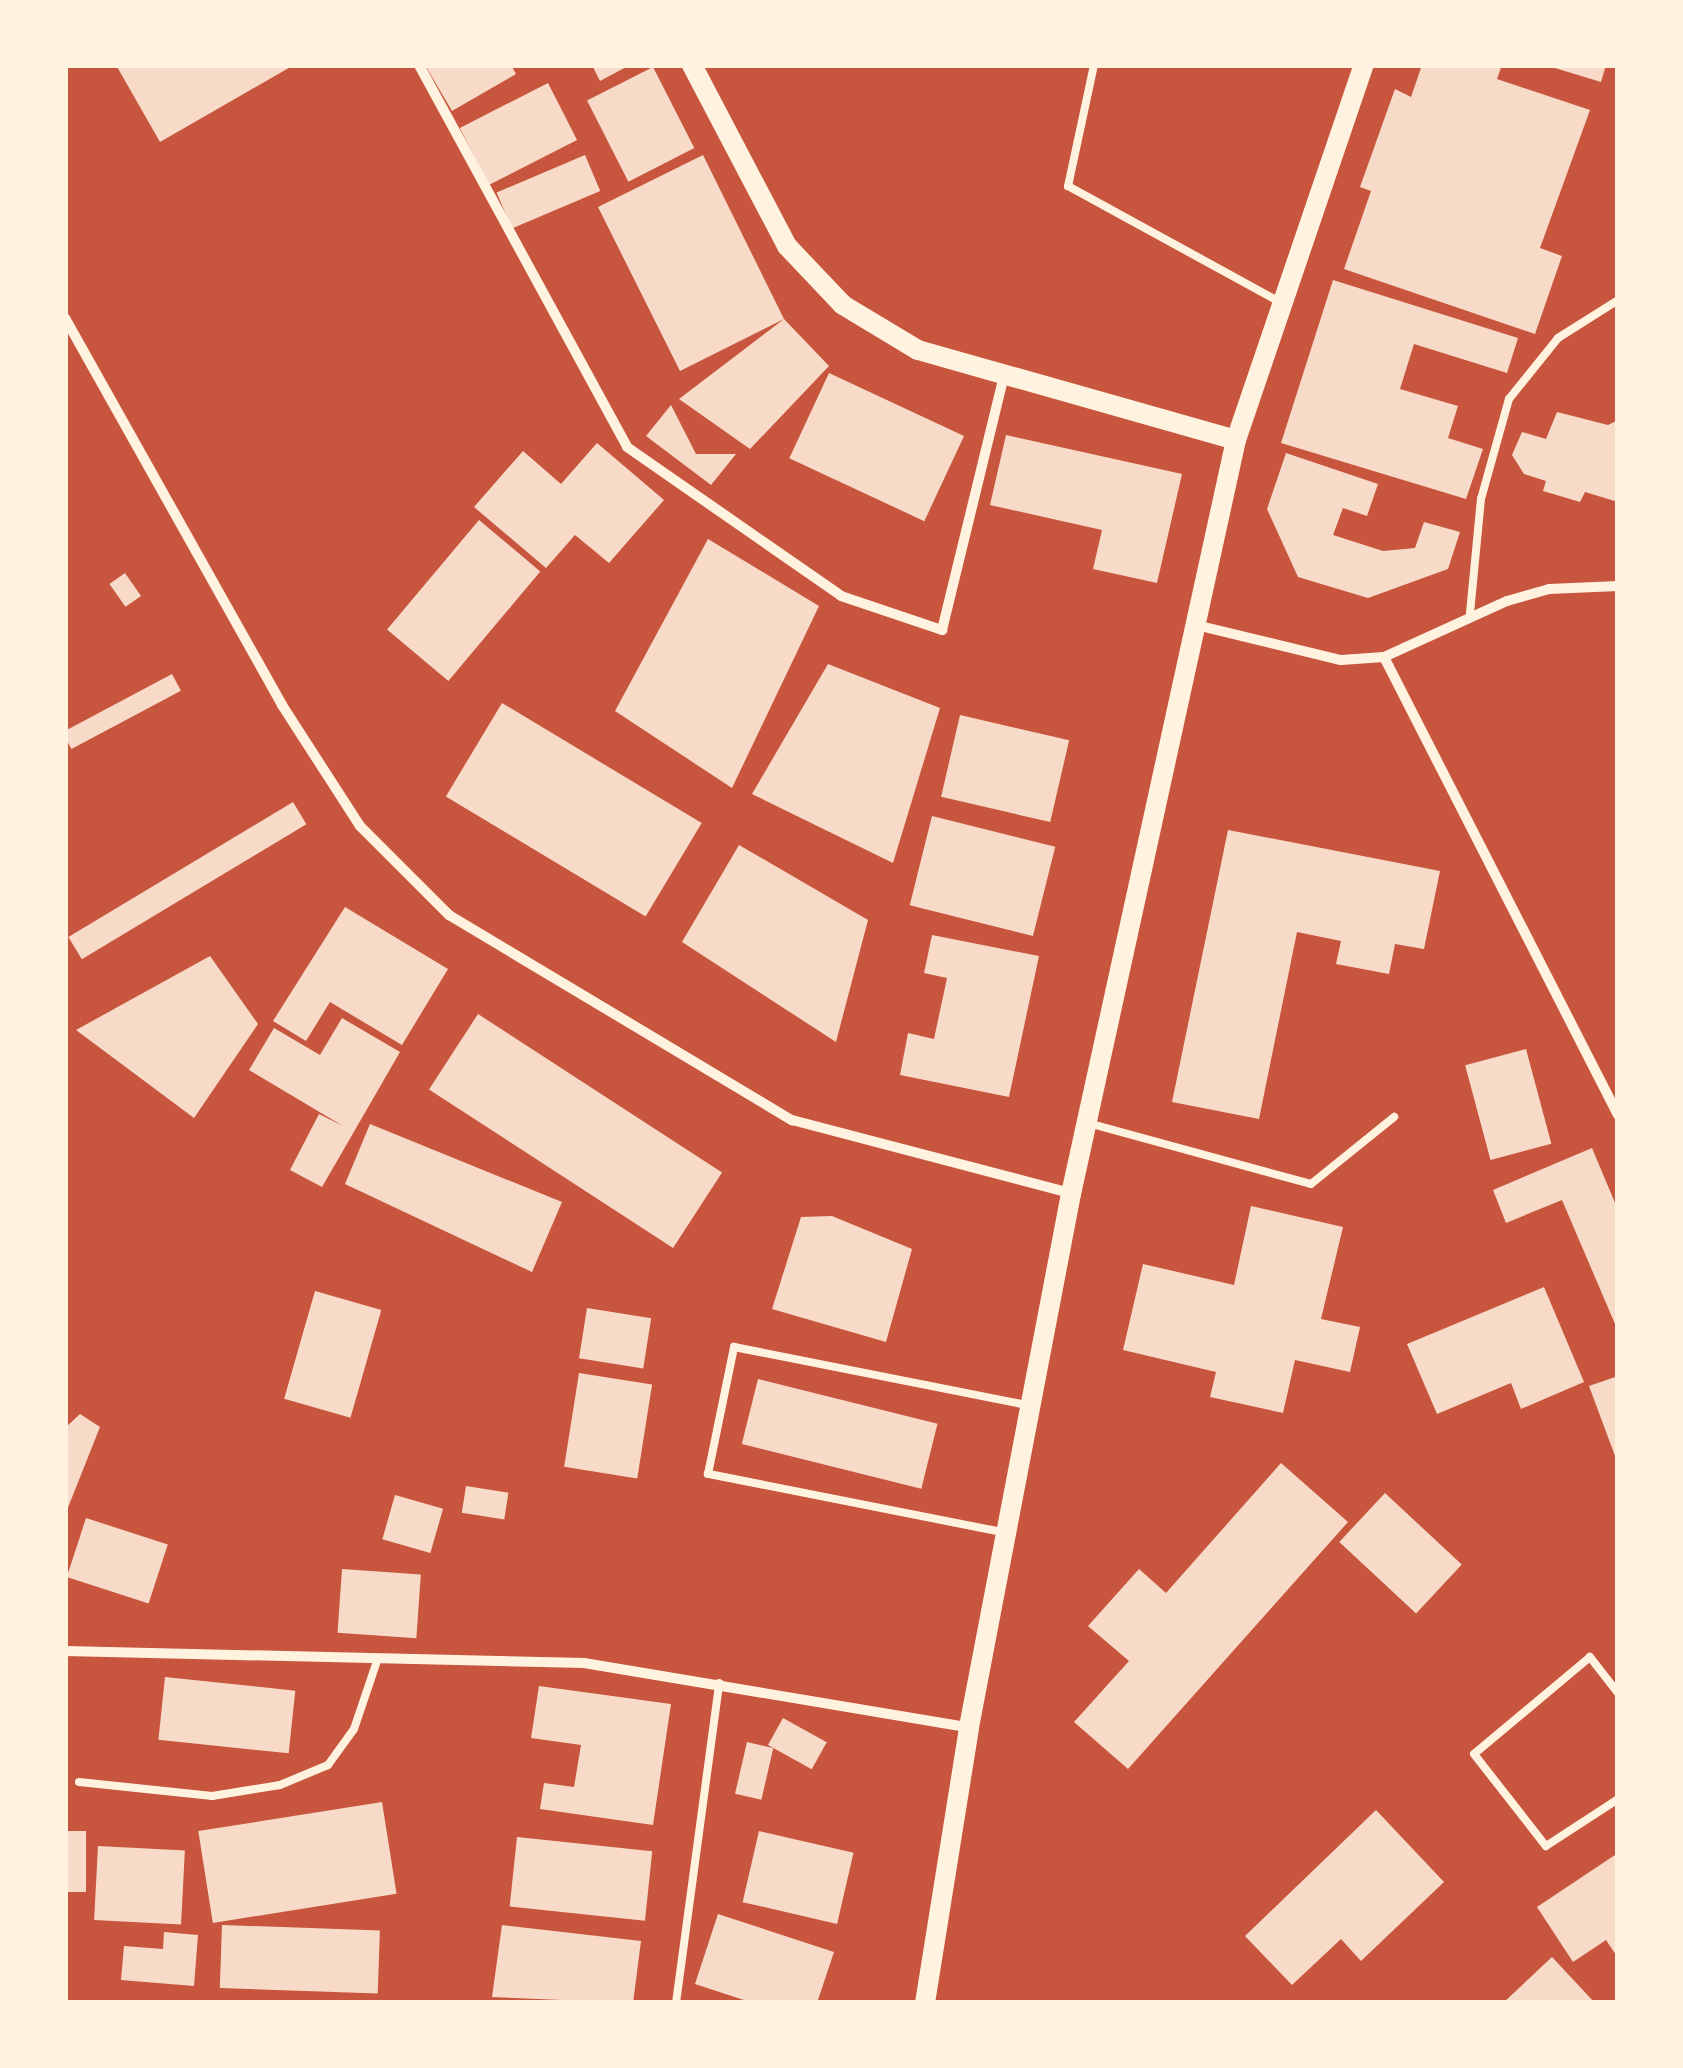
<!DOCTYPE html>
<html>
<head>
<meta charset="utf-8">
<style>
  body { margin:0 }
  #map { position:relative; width:1683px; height:2068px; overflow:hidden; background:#c8553d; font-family:Roboto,sans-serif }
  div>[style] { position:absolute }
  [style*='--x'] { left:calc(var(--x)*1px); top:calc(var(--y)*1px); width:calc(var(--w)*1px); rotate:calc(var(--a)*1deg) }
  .building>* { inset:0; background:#f7dbc8; transform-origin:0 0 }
  .service>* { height:8px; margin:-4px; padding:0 4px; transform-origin:4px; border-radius:4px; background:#fff3e0 }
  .minor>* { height:10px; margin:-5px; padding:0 5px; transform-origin:5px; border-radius:5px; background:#fff3e0 }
  .secondary>* { height:20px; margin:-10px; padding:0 10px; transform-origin:10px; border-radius:10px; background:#fff3e0 }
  span { translate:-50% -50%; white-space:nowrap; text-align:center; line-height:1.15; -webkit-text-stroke:8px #fff3e0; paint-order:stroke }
  .frame { position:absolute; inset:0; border:68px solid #fff3e0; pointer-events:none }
</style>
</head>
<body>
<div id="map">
  <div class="building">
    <div style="clip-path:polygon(116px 65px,294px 65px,160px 142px)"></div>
    <div style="clip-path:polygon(425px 65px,511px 65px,516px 74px,452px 111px)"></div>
    <div style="clip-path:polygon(592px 65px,630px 65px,600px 81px)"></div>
    <div style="clip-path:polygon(1422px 65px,1502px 65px,1497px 79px,1590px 110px,1540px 248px,1562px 256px,1535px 334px,1344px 269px,1371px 191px,1360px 187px,1395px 89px,1411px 97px)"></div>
    <div style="clip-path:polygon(1545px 65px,1606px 65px,1601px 82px)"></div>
    <div style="left:653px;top:67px;width:91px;height:74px;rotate:63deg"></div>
    <div style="left:548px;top:83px;width:64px;height:99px;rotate:63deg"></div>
    <div style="left:585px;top:155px;width:39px;height:96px;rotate:67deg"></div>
    <div style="clip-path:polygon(703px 155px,784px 319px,829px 366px,750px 449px,679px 399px,784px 319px,680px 371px,598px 207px)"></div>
    <div style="clip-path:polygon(1333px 280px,1518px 338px,1507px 373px,1414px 344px,1400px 389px,1458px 406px,1448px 438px,1483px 449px,1466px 499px,1281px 443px)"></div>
    <div style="left:829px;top:373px;width:149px;height:94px;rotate:25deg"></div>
    <div style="clip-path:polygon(671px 405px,696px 454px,736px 454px,711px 485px,646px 436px)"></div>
    <div style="clip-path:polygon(1557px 412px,1608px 425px,1618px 420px,1618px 502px,1585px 492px,1580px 502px,1543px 491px,1546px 481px,1524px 474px,1512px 455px,1522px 432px,1546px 439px)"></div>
    <div style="clip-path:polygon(1006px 435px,1182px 474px,1157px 583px,1093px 569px,1102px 530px,990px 505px)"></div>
    <div style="clip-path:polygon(597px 443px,664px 500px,609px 563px,575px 535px,546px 568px,474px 507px,523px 451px,561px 484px)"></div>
    <div style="clip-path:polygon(1286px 453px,1378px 484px,1367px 516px,1343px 508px,1333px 535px,1383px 551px,1415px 548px,1424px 522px,1460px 532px,1448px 569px,1368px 598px,1298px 577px,1267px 509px)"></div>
    <div style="left:479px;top:520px;width:80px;height:143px;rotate:40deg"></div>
    <div style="clip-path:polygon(708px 539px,819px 606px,732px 788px,615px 711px)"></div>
    <div style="left:125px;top:573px;width:28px;height:19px;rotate:55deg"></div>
    <div style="clip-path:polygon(828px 664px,940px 708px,893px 863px,752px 794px)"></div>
    <div style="left:172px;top:674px;width:19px;height:124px;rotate:62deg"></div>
    <div style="left:502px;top:703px;width:233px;height:109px;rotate:31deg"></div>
    <div style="left:960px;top:715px;width:112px;height:84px;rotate:13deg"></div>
    <div style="left:293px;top:802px;width:26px;height:262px;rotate:59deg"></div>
    <div style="left:932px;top:816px;width:127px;height:92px;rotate:14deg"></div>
    <div style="clip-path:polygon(1228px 830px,1440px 871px,1424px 949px,1395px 944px,1389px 974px,1336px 964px,1341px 941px,1297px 932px,1259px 1119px,1172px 1102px)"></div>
    <div style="clip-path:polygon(739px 845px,868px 920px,836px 1042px,682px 942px)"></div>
    <div style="clip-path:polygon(345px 907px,448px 969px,402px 1045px,330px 1002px,306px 1041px,273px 1021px)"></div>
    <div style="clip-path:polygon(932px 935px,1039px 956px,1009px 1097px,900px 1075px,908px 1033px,934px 1039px,947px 978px,924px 973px)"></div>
    <div style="clip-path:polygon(210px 956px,258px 1024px,194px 1118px,76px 1030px)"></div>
    <div style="left:478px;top:1014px;width:291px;height:90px;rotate:33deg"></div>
    <div style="clip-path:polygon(342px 1018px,400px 1052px,322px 1187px,290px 1170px,319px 1114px,343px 1126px,249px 1070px,274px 1028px,320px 1055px)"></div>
    <div style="left:1526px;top:1049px;width:98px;height:63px;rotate:75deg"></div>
    <div style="clip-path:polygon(370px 1124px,562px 1202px,532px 1272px,345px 1184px)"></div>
    <div style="clip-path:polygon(1592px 1148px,1618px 1210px,1618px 1331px,1562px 1200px,1506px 1223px,1493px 1190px)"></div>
    <div style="clip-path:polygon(1251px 1206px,1343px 1227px,1321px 1319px,1360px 1327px,1350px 1372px,1295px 1360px,1283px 1413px,1210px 1397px,1216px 1372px,1123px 1350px,1143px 1264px,1234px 1285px)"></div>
    <div style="clip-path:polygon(832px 1216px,912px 1249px,886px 1342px,772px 1309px,801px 1217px)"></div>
    <div style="clip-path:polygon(1544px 1287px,1584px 1382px,1521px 1409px,1511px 1383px,1437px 1414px,1407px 1344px)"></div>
    <div style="left:315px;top:1291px;width:69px;height:112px;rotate:16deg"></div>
    <div style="left:587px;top:1308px;width:65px;height:51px;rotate:9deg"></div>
    <div style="left:579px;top:1373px;width:74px;height:95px;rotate:9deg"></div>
    <div style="clip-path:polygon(1618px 1376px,1618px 1464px,1589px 1386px)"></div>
    <div style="left:758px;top:1379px;width:185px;height:67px;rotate:14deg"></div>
    <div style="clip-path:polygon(80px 1414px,100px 1427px,65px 1515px,65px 1428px)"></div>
    <div style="clip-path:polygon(1281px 1463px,1348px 1522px,1128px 1769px,1074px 1722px,1129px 1661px,1088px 1626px,1139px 1569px,1166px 1593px)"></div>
    <div style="left:466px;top:1486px;width:43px;height:27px;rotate:9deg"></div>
    <div style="left:1385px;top:1493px;width:105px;height:67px;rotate:43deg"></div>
    <div style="left:395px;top:1495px;width:50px;height:46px;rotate:16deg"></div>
    <div style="left:86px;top:1518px;width:86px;height:62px;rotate:18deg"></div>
    <div style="left:342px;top:1569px;width:79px;height:64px;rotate:4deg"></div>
    <div style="left:165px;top:1677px;width:131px;height:63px;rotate:6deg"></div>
    <div style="clip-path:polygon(539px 1686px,671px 1704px,653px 1825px,540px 1809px,544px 1783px,574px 1787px,581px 1745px,531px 1738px)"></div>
    <div style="left:783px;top:1718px;width:50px;height:31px;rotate:29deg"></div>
    <div style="left:747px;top:1742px;width:27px;height:53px;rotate:13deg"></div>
    <div style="left:382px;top:1802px;width:93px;height:186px;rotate:81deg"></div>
    <div style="clip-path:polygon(1376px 1810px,1444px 1882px,1361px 1961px,1341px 1939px,1292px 1985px,1245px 1936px)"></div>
    <div style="left:65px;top:1831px;width:21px;height:61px"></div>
    <div style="left:759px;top:1831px;width:97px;height:73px;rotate:13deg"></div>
    <div style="left:517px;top:1837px;width:136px;height:70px;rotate:6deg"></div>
    <div style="left:98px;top:1846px;width:87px;height:74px;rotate:3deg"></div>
    <div style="clip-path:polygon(1618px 1853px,1618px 1958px,1606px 1940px,1573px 1962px,1537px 1907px)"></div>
    <div style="clip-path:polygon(718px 1914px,834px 1952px,817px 2003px,753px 2003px,695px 1984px)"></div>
    <div style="left:222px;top:1925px;width:158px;height:63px;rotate:2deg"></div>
    <div style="clip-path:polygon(502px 1925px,641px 1941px,633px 2003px,492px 1997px)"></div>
    <div style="clip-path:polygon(164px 1932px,198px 1935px,194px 1986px,121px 1980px,124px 1946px,163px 1949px)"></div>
    <div style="clip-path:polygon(1552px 1957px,1595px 2003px,1503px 2003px)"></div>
  </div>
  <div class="service">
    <div style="--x:1094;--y:65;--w:124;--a:102.1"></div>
    <div style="--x:1068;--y:186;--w:242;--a:28.7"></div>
    <div style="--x:1470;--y:613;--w:115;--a:-84.5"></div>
    <div style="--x:1481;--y:499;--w:104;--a:-74.4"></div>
    <div style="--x:1509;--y:399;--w:78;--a:-51.2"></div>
    <div style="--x:1558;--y:338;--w:71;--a:-32.3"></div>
    <div style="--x:1088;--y:1123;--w:231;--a:15.3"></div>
    <div style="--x:1311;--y:1184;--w:107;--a:-38.9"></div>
    <div style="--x:1002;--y:1532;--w:300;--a:-168.8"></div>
    <div style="--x:708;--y:1474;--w:130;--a:-78.4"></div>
    <div style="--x:734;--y:1347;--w:303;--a:11.2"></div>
    <div style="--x:1618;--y:1693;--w:46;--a:-127.9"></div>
    <div style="--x:1590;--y:1657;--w:151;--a:140.1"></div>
    <div style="--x:1474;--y:1754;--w:117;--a:52"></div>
    <div style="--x:1546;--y:1846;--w:86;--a:-33.1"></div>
    <div style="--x:79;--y:1782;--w:134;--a:6"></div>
    <div style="--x:212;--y:1796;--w:69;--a:-9.2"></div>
    <div style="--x:280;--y:1785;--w:52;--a:-22.6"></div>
    <div style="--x:328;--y:1765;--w:44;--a:-54.2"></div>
    <div style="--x:354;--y:1729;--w:72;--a:-71.3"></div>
    <div style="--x:676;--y:2003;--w:323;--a:-82.3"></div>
  </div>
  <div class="minor">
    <div style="--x:419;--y:65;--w:435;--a:61.4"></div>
    <div style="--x:627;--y:447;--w:261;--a:34.8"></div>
    <div style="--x:841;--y:596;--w:107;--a:18.6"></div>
    <div style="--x:942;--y:630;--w:261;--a:-76.3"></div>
    <div style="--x:65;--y:318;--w:444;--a:60.7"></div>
    <div style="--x:282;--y:705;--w:144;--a:57.2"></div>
    <div style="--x:360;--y:826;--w:126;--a:45"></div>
    <div style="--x:449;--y:915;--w:400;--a:30.9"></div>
    <div style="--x:792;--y:1120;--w:287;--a:14.7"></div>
    <div style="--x:1196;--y:625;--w:149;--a:13.6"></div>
    <div style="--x:1341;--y:660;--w:43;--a:-4"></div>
    <div style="--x:1384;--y:657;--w:135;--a:-24.5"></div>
    <div style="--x:1507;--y:601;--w:44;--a:-15.9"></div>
    <div style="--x:1549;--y:589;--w:69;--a:-2.5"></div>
    <div style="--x:1384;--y:657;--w:514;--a:62.94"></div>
    <div style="--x:65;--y:1651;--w:519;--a:1.32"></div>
    <div style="--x:584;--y:1663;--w:389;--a:9.5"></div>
  </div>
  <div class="secondary">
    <div style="--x:692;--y:65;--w:204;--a:62.3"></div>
    <div style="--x:787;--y:246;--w:81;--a:46.5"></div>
    <div style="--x:843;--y:305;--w:87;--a:31"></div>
    <div style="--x:918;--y:350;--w:330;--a:15.8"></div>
    <div style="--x:925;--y:2003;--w:279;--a:-80.9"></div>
    <div style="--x:969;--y:1727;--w:543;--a:-79.17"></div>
    <div style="--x:1071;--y:1194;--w:772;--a:-77.66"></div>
    <div style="--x:1236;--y:440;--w:396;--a:-71.2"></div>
  </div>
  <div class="frame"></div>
</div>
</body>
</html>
